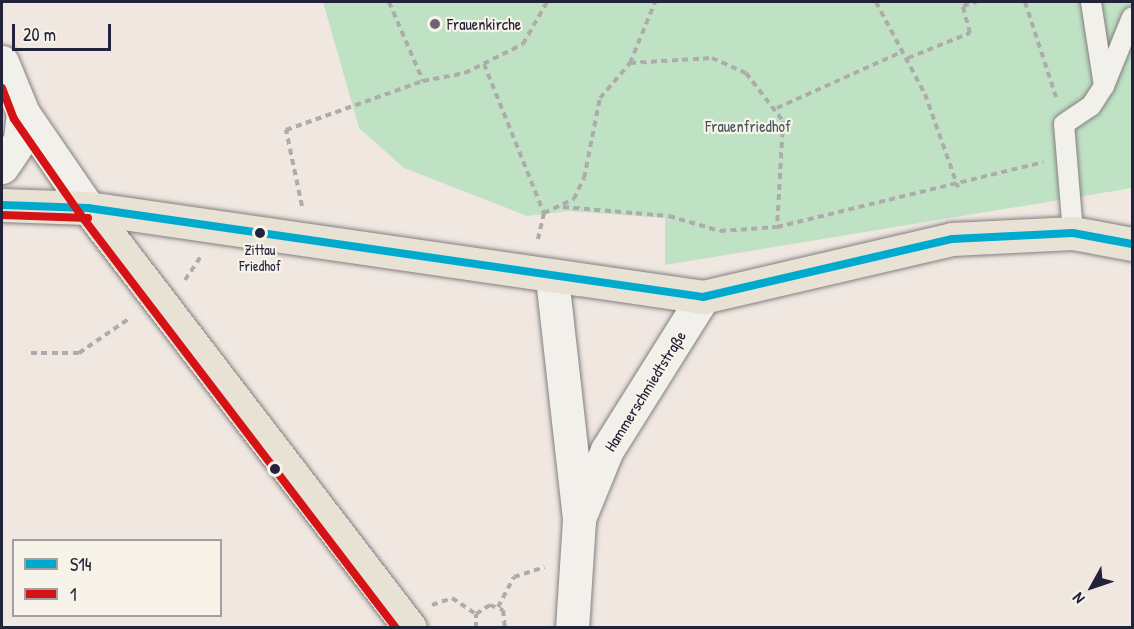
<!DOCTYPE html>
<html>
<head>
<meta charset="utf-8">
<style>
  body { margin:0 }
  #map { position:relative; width:1134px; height:629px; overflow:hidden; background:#efe7e0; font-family:"Patrick Hand",sans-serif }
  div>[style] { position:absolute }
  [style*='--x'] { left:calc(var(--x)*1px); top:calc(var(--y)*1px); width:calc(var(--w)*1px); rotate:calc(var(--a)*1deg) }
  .green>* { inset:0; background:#bfe2c4 }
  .path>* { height:4px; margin-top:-2px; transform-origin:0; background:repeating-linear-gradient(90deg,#adabab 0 6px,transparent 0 10.5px) }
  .roads { filter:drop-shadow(0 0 2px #837f81) drop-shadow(0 0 2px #837f81) }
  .lane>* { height:20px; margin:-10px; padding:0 10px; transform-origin:10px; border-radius:10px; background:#f2f0eb }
  .street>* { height:33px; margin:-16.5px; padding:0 16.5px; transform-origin:16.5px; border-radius:16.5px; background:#f2f0eb }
  .primary>* { height:33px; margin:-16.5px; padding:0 16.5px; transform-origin:16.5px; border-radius:16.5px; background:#e8e2d4 }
  .bus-1>* { height:8px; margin:-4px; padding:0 4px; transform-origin:4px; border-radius:4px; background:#00a9ce }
  .bus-2>* { height:8px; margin:-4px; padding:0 4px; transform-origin:4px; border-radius:4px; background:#d51317 }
  .dots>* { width:16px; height:16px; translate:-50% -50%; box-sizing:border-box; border:3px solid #f7f3e8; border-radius:50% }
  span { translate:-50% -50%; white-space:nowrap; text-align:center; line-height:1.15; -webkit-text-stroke:4.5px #f7f3e8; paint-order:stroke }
  .bus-label { font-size:14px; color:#22223b }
  .poi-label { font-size:16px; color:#22223b }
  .left { translate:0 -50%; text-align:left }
  .park-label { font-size:16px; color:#455a5d }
  .street-label { font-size:16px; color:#22223b }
  .frame { position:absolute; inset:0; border:3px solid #22223b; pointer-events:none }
  .legend { position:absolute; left:12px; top:539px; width:210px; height:78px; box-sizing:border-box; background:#f7f3e8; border:2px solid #a29fa3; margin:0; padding:8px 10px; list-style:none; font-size:18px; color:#22223b }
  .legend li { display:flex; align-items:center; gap:12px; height:30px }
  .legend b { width:30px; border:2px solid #a29fa3 }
  .north { position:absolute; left:1062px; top:557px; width:60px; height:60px; -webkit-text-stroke:4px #f7f3e8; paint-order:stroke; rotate:230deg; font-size:16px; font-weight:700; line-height:24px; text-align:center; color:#22223b }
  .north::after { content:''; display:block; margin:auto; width:21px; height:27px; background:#22223b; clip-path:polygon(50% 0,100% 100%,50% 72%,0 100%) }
  .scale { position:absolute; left:12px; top:24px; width:99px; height:27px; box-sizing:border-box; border:3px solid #22223b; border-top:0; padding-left:8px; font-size:18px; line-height:21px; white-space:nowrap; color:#22223b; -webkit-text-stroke:4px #f7f3e8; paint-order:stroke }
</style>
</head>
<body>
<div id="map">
  <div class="green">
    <div style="clip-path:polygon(323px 2px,1132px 2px,1132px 188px,665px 265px,665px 218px,569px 211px,527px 216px,404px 168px,359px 128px)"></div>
  </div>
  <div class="path">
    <div style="--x:389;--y:2;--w:86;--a:66.7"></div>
    <div style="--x:876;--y:2;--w:104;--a:62"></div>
    <div style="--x:925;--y:94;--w:99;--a:70.5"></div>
    <div style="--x:1025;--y:2;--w:100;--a:71.9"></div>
    <div style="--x:908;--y:58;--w:67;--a:-22"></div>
    <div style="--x:970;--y:33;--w:28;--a:-105"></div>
    <div style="--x:963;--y:6;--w:14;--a:-17"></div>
    <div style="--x:630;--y:63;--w:82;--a:-3.5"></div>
    <div style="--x:712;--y:58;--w:37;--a:24"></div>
    <div style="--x:746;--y:73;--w:61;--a:52.4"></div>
    <div style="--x:783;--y:121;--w:106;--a:93.2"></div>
    <div style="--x:484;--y:64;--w:161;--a:68.1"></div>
    <div style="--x:544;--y:213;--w:27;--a:103"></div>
    <div style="--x:777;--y:108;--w:139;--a:-24.2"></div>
    <div style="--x:302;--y:206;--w:78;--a:-101.9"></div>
    <div style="--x:286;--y:130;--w:145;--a:-19.7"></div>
    <div style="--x:423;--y:81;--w:43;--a:-10.8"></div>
    <div style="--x:465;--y:73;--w:65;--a:-26.6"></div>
    <div style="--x:523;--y:44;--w:48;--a:-60.3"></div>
    <div style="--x:563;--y:207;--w:106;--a:4.9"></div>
    <div style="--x:669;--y:216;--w:53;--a:16.4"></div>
    <div style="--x:720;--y:231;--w:57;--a:-4"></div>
    <div style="--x:777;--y:227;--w:274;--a:-13.7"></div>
    <div style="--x:544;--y:213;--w:33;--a:-25"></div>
    <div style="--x:574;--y:199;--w:23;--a:-65"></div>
    <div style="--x:584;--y:178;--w:82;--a:-78.7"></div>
    <div style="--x:600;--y:98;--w:46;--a:-49.4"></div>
    <div style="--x:630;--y:63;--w:66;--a:-67.7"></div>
    <div style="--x:185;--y:280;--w:29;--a:-56"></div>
    <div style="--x:31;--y:353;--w:48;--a:0"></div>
    <div style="--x:79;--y:353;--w:62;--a:-34.5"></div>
    <div style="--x:432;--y:605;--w:21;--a:-19"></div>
    <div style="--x:452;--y:598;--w:29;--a:34"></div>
    <div style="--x:498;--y:607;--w:34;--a:-62"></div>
    <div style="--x:514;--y:577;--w:32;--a:-18"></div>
    <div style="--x:476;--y:628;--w:14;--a:-90"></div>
    <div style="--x:476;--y:614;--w:17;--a:-33"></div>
    <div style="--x:490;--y:605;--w:14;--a:21"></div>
    <div style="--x:503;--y:610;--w:18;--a:84"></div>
  </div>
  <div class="roads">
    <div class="lane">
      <div style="--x:1104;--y:86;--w:74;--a:-67.9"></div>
      <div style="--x:1073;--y:233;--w:109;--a:-94.7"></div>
      <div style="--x:1064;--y:124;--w:32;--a:-34"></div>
      <div style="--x:1091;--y:106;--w:24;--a:-57"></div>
      <div style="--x:1104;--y:86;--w:85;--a:-98.8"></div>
    </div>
    <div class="street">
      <div style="--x:2;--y:62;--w:55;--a:67.6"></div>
      <div style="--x:23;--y:113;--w:115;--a:55.6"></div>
      <div style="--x:2;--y:167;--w:32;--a:-56"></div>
      <div style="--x:20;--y:140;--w:27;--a:-84"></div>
      <div style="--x:552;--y:278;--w:244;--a:83.6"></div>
      <div style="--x:579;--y:520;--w:108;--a:93.7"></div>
      <div style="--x:580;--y:516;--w:71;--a:-67.8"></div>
      <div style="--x:607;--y:450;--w:181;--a:-57.9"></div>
    </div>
    <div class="primary">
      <div style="--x:2;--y:205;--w:86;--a:2"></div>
      <div style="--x:88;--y:208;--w:621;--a:8.23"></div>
      <div style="--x:703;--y:297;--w:256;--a:-13.1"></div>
      <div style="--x:952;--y:239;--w:121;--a:-2.8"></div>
      <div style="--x:1073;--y:233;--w:60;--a:10.6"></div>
      <div style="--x:88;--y:208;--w:529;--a:52.52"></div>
    </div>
  </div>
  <div class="bus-1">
    <div style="--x:2;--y:205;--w:86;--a:2"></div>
    <div style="--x:88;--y:208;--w:621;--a:8.23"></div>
    <div style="--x:703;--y:297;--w:256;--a:-13.1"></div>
    <div style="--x:952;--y:239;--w:121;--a:-2.8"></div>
    <div style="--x:1073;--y:233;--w:60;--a:10.6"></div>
  </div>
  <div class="bus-2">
    <div style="--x:2;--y:88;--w:33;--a:69"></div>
    <div style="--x:14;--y:119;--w:116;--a:55.2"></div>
    <div style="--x:80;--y:214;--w:521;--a:52.65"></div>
    <div style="--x:2;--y:215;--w:86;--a:2"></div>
  </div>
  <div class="dots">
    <div style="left:435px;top:24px;background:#6a6775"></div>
    <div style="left:260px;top:233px;background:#22223b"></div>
    <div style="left:275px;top:469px;background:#22223b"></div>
  </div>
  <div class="bus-label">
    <span style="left:260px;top:258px">Zittau<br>Friedhof</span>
  </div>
  <div class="poi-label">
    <span class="left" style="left:447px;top:24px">Frauenkirche</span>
  </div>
  <div class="park-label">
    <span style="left:748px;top:126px">Frauenfriedhof</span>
  </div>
  <div class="street-label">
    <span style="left:645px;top:391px;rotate:-58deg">Hammerschmiedtstraße</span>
  </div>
  <div class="frame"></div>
  <ul class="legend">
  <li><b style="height:8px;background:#00a9ce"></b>S14</li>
  <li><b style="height:8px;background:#d51317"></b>1</li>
  </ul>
  <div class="north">N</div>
  <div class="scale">20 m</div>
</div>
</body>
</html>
